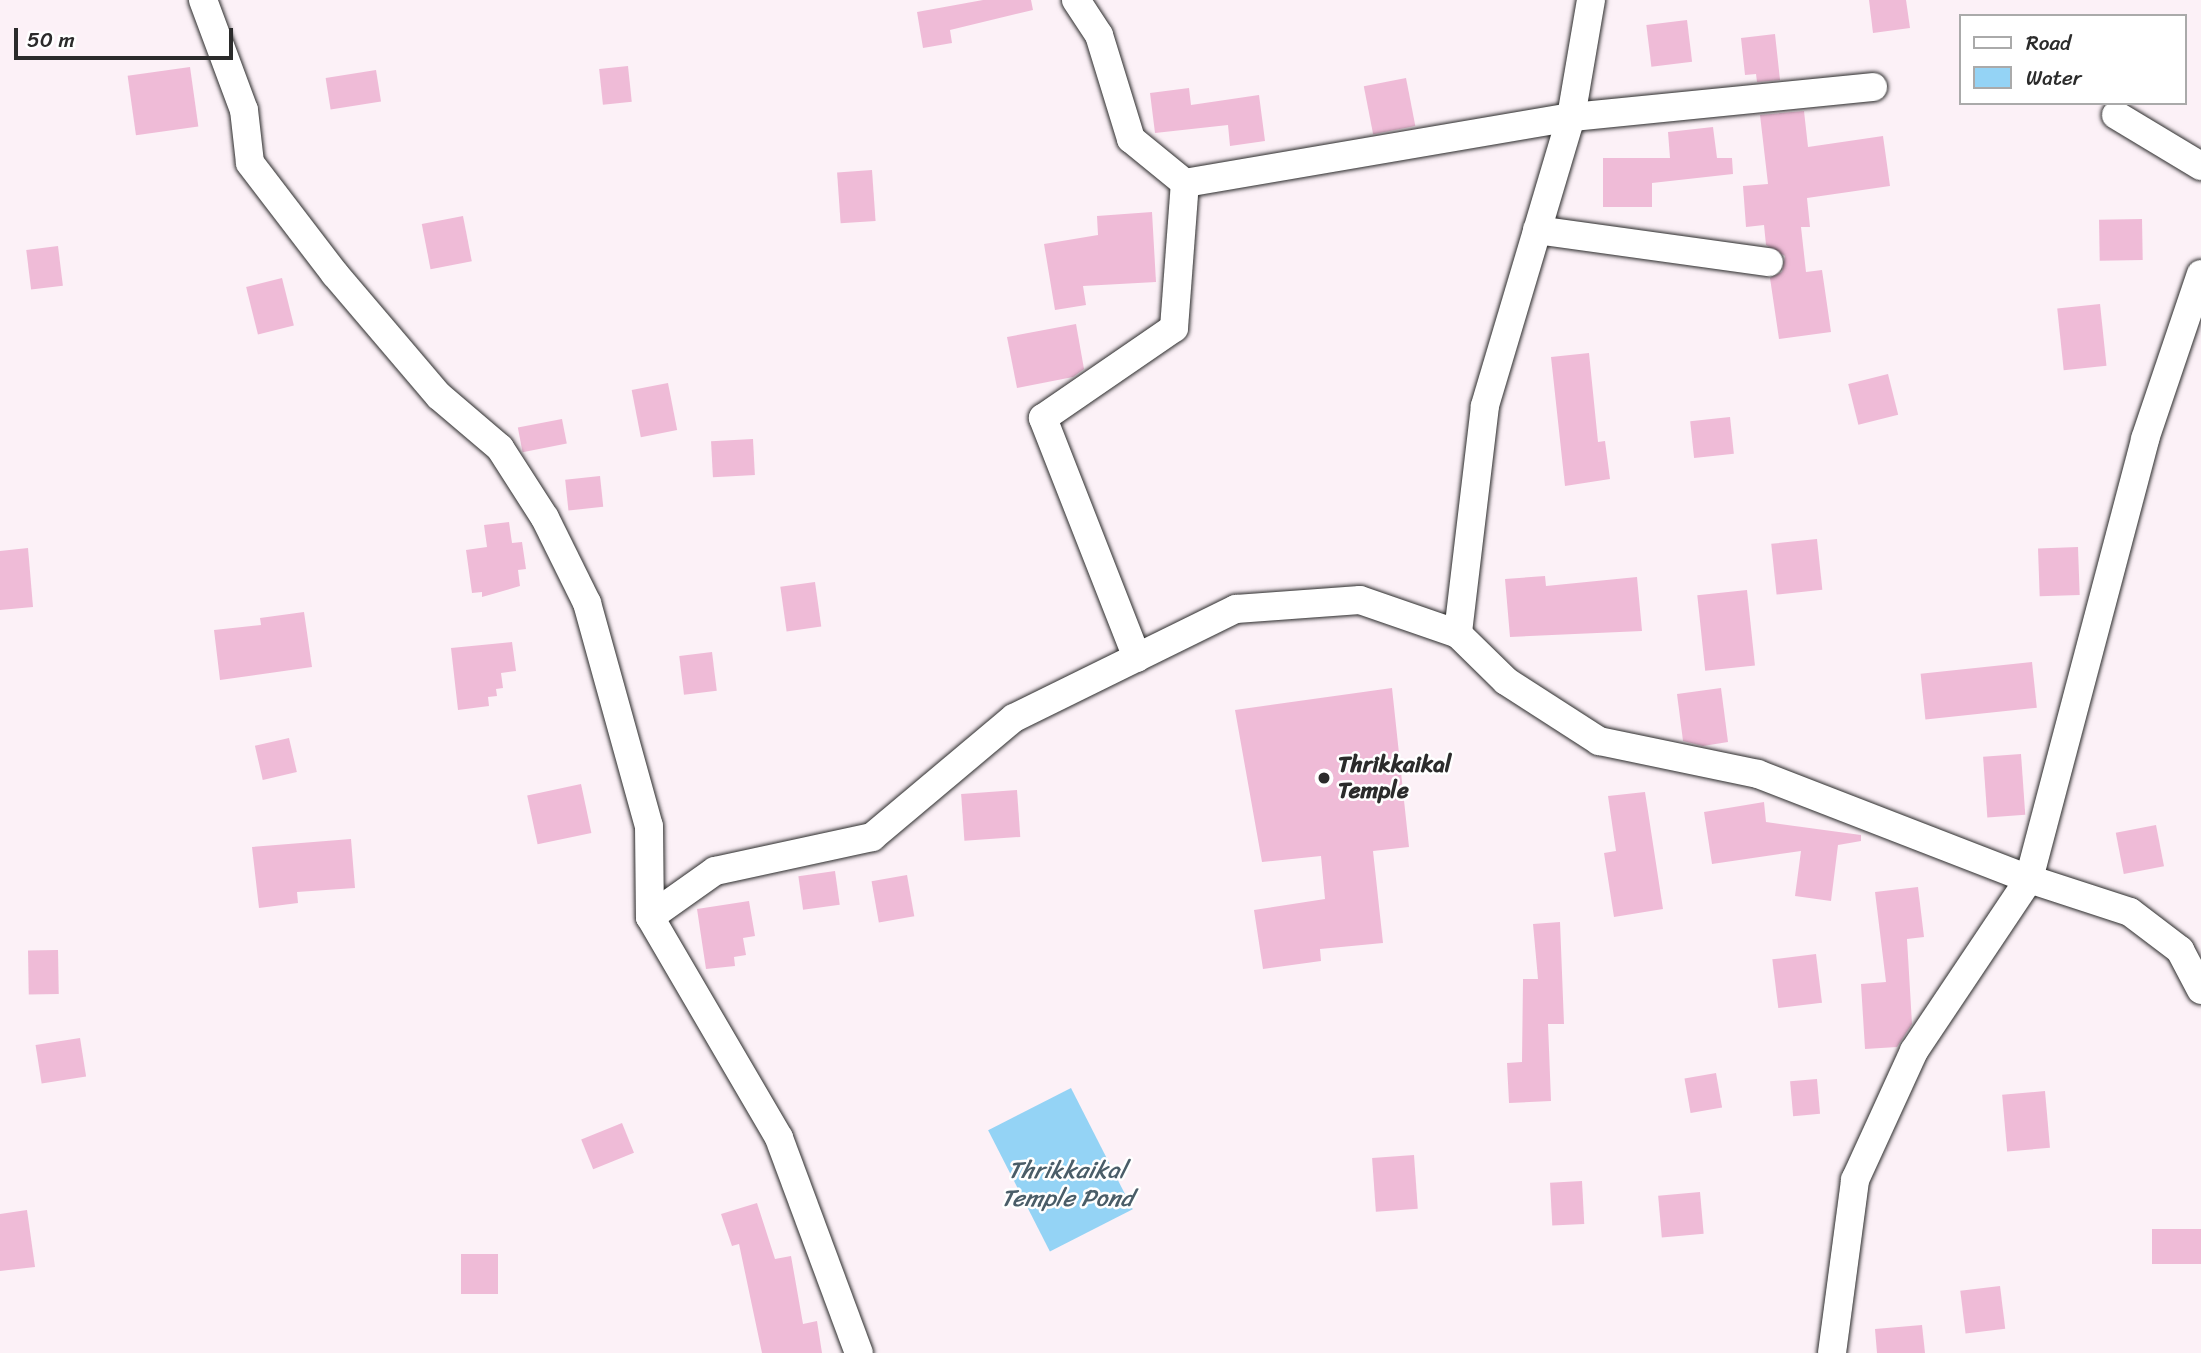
<!DOCTYPE html>
<html>
<head>
<meta charset="utf-8">
<style>
  body { margin:0 }
  #map { position:relative; width:2201px; height:1353px; overflow:hidden; background:#fcf1f7; font-family:Sriracha,sans-serif }
  div>[style] { position:absolute }
  [style*='--x'] { left:calc(var(--x)*1px); top:calc(var(--y)*1px); width:calc(var(--w)*1px); rotate:calc(var(--a)*1deg) }
  .water>* { inset:0; background:#94d3f5; transform-origin:0 0 }
  .building>* { inset:0; background:#efbbd7; transform-origin:0 0 }
  .roads { filter:drop-shadow(0 0 2px #2b2b2b) drop-shadow(0 0 2px #2b2b2b) }
  .minor>* { height:28px; margin:-14px; padding:0 14px; transform-origin:14px; border-radius:14px; background:#fff }
  .dots>* { width:19px; height:19px; translate:-50% -50%; box-sizing:border-box; border:4px solid #fff; border-radius:50% }
  span { translate:-50% -50%; white-space:nowrap; text-align:center; line-height:1.15; -webkit-text-stroke:5px #fff; paint-order:stroke }
  .poi-label { font-size:23px; color:#2b2b2b; font-weight:700 }
  .left { translate:0 -50%; text-align:left }
  .water-label { font-size:24px; color:#4a5d68; font-style:italic }
  .legend { position:absolute; left:1959px; top:14px; width:228px; height:91px; box-sizing:border-box; background:#fff; border:2px solid #aaa; margin:0; padding:9px 12px; list-style:none; font-size:21px; color:#2b2b2b }
  .legend li { display:flex; align-items:center; gap:14px; height:35px }
  .legend b { width:35px; border:2px solid #aaa }
  .scale { position:absolute; left:14px; top:28px; width:219px; height:32px; box-sizing:border-box; border:4px solid #2b2b2b; border-top:0; padding-left:9px; font-size:21px; line-height:24px; white-space:nowrap; color:#2b2b2b; -webkit-text-stroke:5px #fff; paint-order:stroke }
</style>
</head>
<body>
<div id="map">
  <div class="water">
    <div style="left:1071px;top:1088px;width:136px;height:93px;rotate:63deg"></div>
  </div>
  <div class="building">
    <div style="clip-path:polygon(983px 0,1031px 0,1033px 10px,950px 30px,952px 43px,923px 48px,917px 12px)"></div>
    <div style="clip-path:polygon(1869px 0,1906px 0,1910px 28px,1873px 33px)"></div>
    <div style="left:1687px;top:20px;width:42px;height:41px;rotate:83deg"></div>
    <div style="clip-path:polygon(1775px 34px,1780px 80px,1757px 82px,1756px 74px,1745px 75px,1741px 38px)"></div>
    <div style="left:628px;top:66px;width:36px;height:29px;rotate:84deg"></div>
    <div style="left:190px;top:67px;width:60px;height:63px;rotate:82deg"></div>
    <div style="left:376px;top:70px;width:32px;height:51px;rotate:81deg"></div>
    <div style="left:1406px;top:78px;width:49px;height:43px;rotate:79deg"></div>
    <div style="clip-path:polygon(1189px 88px,1191px 105px,1259px 95px,1265px 141px,1230px 146px,1228px 125px,1155px 133px,1150px 93px)"></div>
    <div style="clip-path:polygon(1804px 111px,1808px 147px,1883px 136px,1890px 186px,1807px 198px,1810px 227px,1801px 227px,1806px 272px,1822px 270px,1831px 332px,1779px 339px,1770px 278px,1782px 272px,1785px 256px,1766px 245px,1764px 225px,1746px 227px,1743px 186px,1768px 184px,1760px 115px)"></div>
    <div style="clip-path:polygon(1713px 127px,1717px 158px,1732px 158px,1733px 174px,1652px 183px,1652px 207px,1603px 207px,1603px 158px,1670px 158px,1668px 132px)"></div>
    <div style="left:872px;top:170px;width:51px;height:35px;rotate:86deg"></div>
    <div style="clip-path:polygon(1152px 212px,1156px 282px,1083px 286px,1086px 305px,1055px 310px,1044px 244px,1098px 235px,1097px 216px)"></div>
    <div style="left:463px;top:216px;width:46px;height:42px;rotate:79deg"></div>
    <div style="left:2142px;top:219px;width:41px;height:43px;rotate:89deg"></div>
    <div style="left:58px;top:246px;width:40px;height:32px;rotate:83deg"></div>
    <div style="left:282px;top:278px;width:49px;height:37px;rotate:76deg"></div>
    <div style="left:2100px;top:304px;width:62px;height:43px;rotate:84deg"></div>
    <div style="clip-path:polygon(1076px 324px,1084px 369px,1073px 377px,1017px 388px,1007px 337px)"></div>
    <div style="clip-path:polygon(1589px 353px,1598px 442px,1605px 441px,1610px 479px,1565px 486px,1551px 357px)"></div>
    <div style="left:1888px;top:374px;width:42px;height:41px;rotate:76deg"></div>
    <div style="left:668px;top:383px;width:48px;height:37px;rotate:79deg"></div>
    <div style="left:1730px;top:417px;width:37px;height:40px;rotate:84deg"></div>
    <div style="left:562px;top:419px;width:25px;height:45px;rotate:79deg"></div>
    <div style="left:753px;top:439px;width:36px;height:42px;rotate:87deg"></div>
    <div style="left:600px;top:476px;width:31px;height:35px;rotate:84deg"></div>
    <div style="clip-path:polygon(509px 522px,512px 543px,522px 542px,526px 569px,518px 570px,520px 586px,482px 597px,482px 592px,472px 593px,466px 550px,487px 547px,484px 525px)"></div>
    <div style="left:1817px;top:539px;width:51px;height:46px;rotate:84deg"></div>
    <div style="left:2078px;top:547px;width:48px;height:40px;rotate:88deg"></div>
    <div style="clip-path:polygon(28px 548px,33px 607px,0 610px,0 551px)"></div>
    <div style="clip-path:polygon(1545px 576px,1546px 586px,1637px 577px,1642px 631px,1510px 637px,1505px 579px)"></div>
    <div style="left:815px;top:582px;width:45px;height:35px;rotate:82deg"></div>
    <div style="left:1747px;top:590px;width:76px;height:50px;rotate:84deg"></div>
    <div style="clip-path:polygon(304px 612px,312px 667px,220px 680px,214px 630px,261px 625px,260px 618px)"></div>
    <div style="clip-path:polygon(512px 642px,516px 671px,501px 673px,503px 688px,496px 689px,497px 696px,488px 697px,489px 706px,458px 710px,451px 648px)"></div>
    <div style="left:712px;top:652px;width:39px;height:33px;rotate:83deg"></div>
    <div style="left:2032px;top:662px;width:46px;height:112px;rotate:84deg"></div>
    <div style="clip-path:polygon(1392px 688px,1409px 847px,1373px 851px,1383px 943px,1320px 949px,1321px 961px,1263px 969px,1254px 910px,1325px 899px,1321px 856px,1262px 862px,1235px 710px)"></div>
    <div style="clip-path:polygon(1721px 688px,1728px 742px,1703px 746px,1683px 741px,1677px 694px)"></div>
    <div style="left:289px;top:738px;width:35px;height:35px;rotate:77deg"></div>
    <div style="left:2021px;top:754px;width:61px;height:38px;rotate:86deg"></div>
    <div style="left:581px;top:784px;width:50px;height:55px;rotate:78deg"></div>
    <div style="left:1017px;top:790px;width:47px;height:56px;rotate:86deg"></div>
    <div style="clip-path:polygon(1645px 792px,1663px 909px,1614px 917px,1604px 853px,1616px 851px,1608px 796px)"></div>
    <div style="clip-path:polygon(1764px 802px,1766px 822px,1861px 835px,1861px 841px,1838px 845px,1831px 901px,1795px 896px,1801px 851px,1712px 864px,1704px 812px)"></div>
    <div style="left:2156px;top:825px;width:42px;height:41px;rotate:79deg"></div>
    <div style="clip-path:polygon(351px 839px,355px 888px,297px 892px,298px 903px,259px 908px,252px 847px)"></div>
    <div style="left:835px;top:871px;width:34px;height:37px;rotate:82deg"></div>
    <div style="left:907px;top:875px;width:42px;height:36px;rotate:80deg"></div>
    <div style="clip-path:polygon(1918px 887px,1924px 937px,1907px 939px,1912px 1024px,1897px 1047px,1865px 1049px,1861px 984px,1886px 982px,1875px 892px)"></div>
    <div style="clip-path:polygon(749px 901px,755px 936px,743px 938px,746px 955px,734px 957px,735px 966px,706px 969px,697px 909px)"></div>
    <div style="clip-path:polygon(1560px 922px,1564px 1024px,1548px 1024px,1551px 1101px,1509px 1103px,1507px 1063px,1522px 1062px,1523px 979px,1538px 979px,1533px 924px)"></div>
    <div style="left:58px;top:950px;width:44px;height:30px;rotate:89deg"></div>
    <div style="left:1816px;top:954px;width:49px;height:44px;rotate:83deg"></div>
    <div style="left:80px;top:1038px;width:39px;height:45px;rotate:81deg"></div>
    <div style="left:1716px;top:1073px;width:35px;height:32px;rotate:80deg"></div>
    <div style="left:1817px;top:1079px;width:35px;height:27px;rotate:85deg"></div>
    <div style="left:2045px;top:1091px;width:57px;height:43px;rotate:85deg"></div>
    <div style="left:622px;top:1123px;width:32px;height:44px;rotate:68deg"></div>
    <div style="left:1414px;top:1155px;width:54px;height:42px;rotate:86deg"></div>
    <div style="left:1582px;top:1181px;width:43px;height:32px;rotate:87deg"></div>
    <div style="left:1700px;top:1192px;width:42px;height:42px;rotate:85deg"></div>
    <div style="clip-path:polygon(757px 1203px,775px 1259px,791px 1256px,803px 1324px,817px 1321px,822px 1353px,762px 1353px,739px 1244px,732px 1246px,721px 1214px)"></div>
    <div style="clip-path:polygon(27px 1210px,35px 1267px,0 1271px,0 1214px)"></div>
    <div style="left:2201px;top:1229px;width:35px;height:49px;rotate:90deg"></div>
    <div style="left:498px;top:1254px;width:40px;height:37px;rotate:90deg"></div>
    <div style="left:2000px;top:1286px;width:43px;height:40px;rotate:83deg"></div>
    <div style="clip-path:polygon(1922px 1325px,1925px 1353px,1877px 1353px,1875px 1329px)"></div>
  </div>
  <div class="roads">
    <div class="minor">
      <div style="--x:203;--y:0;--w:117;--a:69.6"></div>
      <div style="--x:244;--y:110;--w:53;--a:83.5"></div>
      <div style="--x:250;--y:163;--w:140;--a:52.6"></div>
      <div style="--x:335;--y:274;--w:160;--a:49.6"></div>
      <div style="--x:439;--y:396;--w:80;--a:40.4"></div>
      <div style="--x:500;--y:448;--w:83;--a:57.3"></div>
      <div style="--x:545;--y:518;--w:95;--a:63.7"></div>
      <div style="--x:587;--y:603;--w:231;--a:74.5"></div>
      <div style="--x:649;--y:826;--w:91;--a:89.4"></div>
      <div style="--x:650;--y:917;--w:256;--a:59.7"></div>
      <div style="--x:779;--y:1138;--w:229;--a:69.6"></div>
      <div style="--x:1076;--y:0;--w:42;--a:56.7"></div>
      <div style="--x:1099;--y:35;--w:109;--a:72.9"></div>
      <div style="--x:1131;--y:139;--w:70;--a:39.2"></div>
      <div style="--x:1873;--y:87;--w:303;--a:174.3"></div>
      <div style="--x:1571;--y:117;--w:302;--a:106.6"></div>
      <div style="--x:1485;--y:406;--w:230;--a:96.8"></div>
      <div style="--x:1458;--y:634;--w:67;--a:44.4"></div>
      <div style="--x:1506;--y:681;--w:111;--a:32.8"></div>
      <div style="--x:1599;--y:741;--w:162;--a:11.7"></div>
      <div style="--x:1758;--y:774;--w:291;--a:21.2"></div>
      <div style="--x:2029;--y:879;--w:106;--a:18.1"></div>
      <div style="--x:2130;--y:912;--w:63;--a:37.2"></div>
      <div style="--x:2180;--y:950;--w:45;--a:62.3"></div>
      <div style="--x:2116;--y:115;--w:99;--a:31"></div>
      <div style="--x:1537;--y:230;--w:234;--a:7.9"></div>
      <div style="--x:1137;--y:658;--w:258;--a:-111.4"></div>
      <div style="--x:1043;--y:418;--w:159;--a:-34.5"></div>
      <div style="--x:1174;--y:328;--w:145;--a:-85.7"></div>
      <div style="--x:1185;--y:183;--w:392;--a:-9.7"></div>
      <div style="--x:1571;--y:117;--w:119;--a:-80.3"></div>
      <div style="--x:650;--y:917;--w:80;--a:-35.3"></div>
      <div style="--x:715;--y:871;--w:161;--a:-12.2"></div>
      <div style="--x:872;--y:837;--w:185;--a:-40"></div>
      <div style="--x:1014;--y:718;--w:247;--a:-26.2"></div>
      <div style="--x:1236;--y:609;--w:124;--a:-4.2"></div>
      <div style="--x:1360;--y:600;--w:104;--a:19.1"></div>
      <div style="--x:1832;--y:1353;--w:175;--a:-82.4"></div>
      <div style="--x:1855;--y:1180;--w:142;--a:-65.4"></div>
      <div style="--x:1914;--y:1051;--w:207;--a:-56.2"></div>
      <div style="--x:2029;--y:879;--w:455;--a:-75.2"></div>
      <div style="--x:2145;--y:439;--w:174;--a:-71.3"></div>
    </div>
  </div>
  <div class="dots">
    <div style="left:1324px;top:778px;background:#2b2b2b"></div>
  </div>
  <div class="poi-label">
    <span class="left" style="left:1338px;top:778px">Thrikkaikal<br>Temple</span>
  </div>
  <div class="water-label">
    <span style="left:1067px;top:1185px">Thrikkaikal<br>Temple Pond</span>
  </div>
  <ul class="legend">
  <li><b style="height:9px;background:#fff"></b>Road</li>
  <li><b style="height:19px;background:#94d3f5"></b>Water</li>
  </ul>
  <div class="scale">50 m</div>
</div>
</body>
</html>
